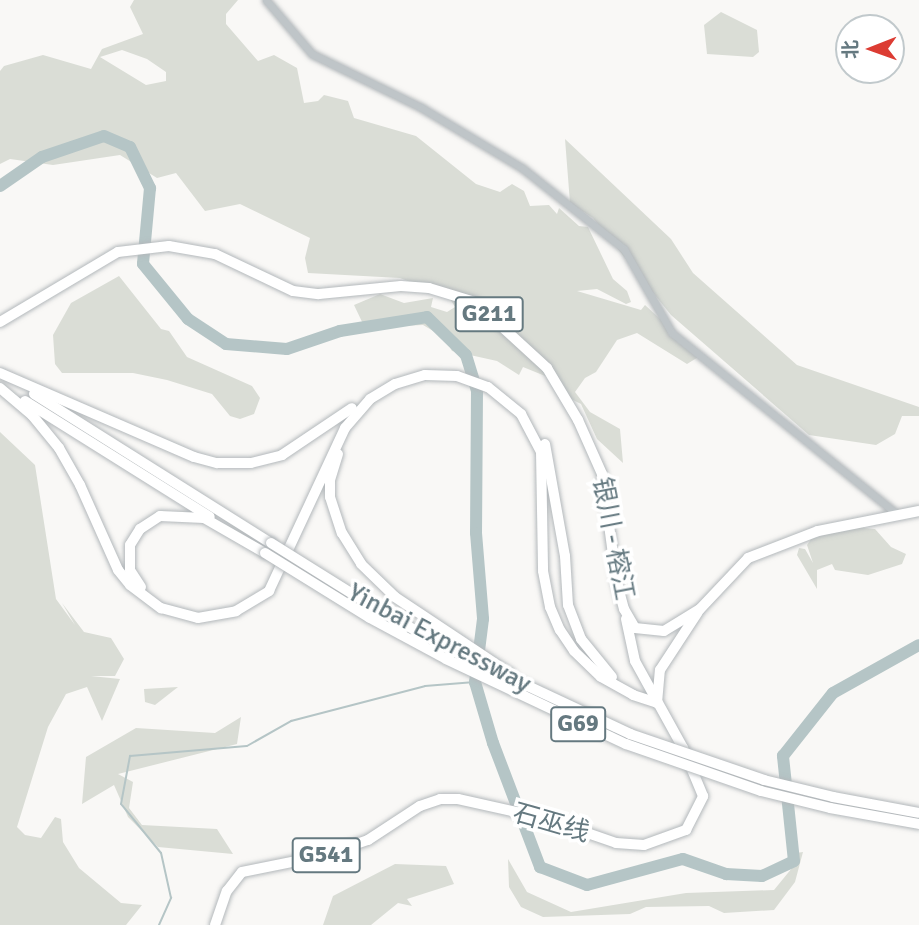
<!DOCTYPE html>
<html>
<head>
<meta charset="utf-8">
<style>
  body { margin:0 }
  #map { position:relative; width:919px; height:925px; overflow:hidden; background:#f9f8f6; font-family:Signika,"Noto Sans SC",sans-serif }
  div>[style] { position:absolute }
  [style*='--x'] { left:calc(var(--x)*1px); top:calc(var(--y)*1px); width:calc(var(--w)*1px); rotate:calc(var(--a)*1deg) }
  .green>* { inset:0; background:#daddd6 }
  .stream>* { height:2px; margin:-1px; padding:0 1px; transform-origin:1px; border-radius:1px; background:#b5c5c6 }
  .river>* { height:12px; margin:-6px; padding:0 6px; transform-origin:6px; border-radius:6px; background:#b5c5c6 }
  .roads { filter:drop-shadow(0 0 2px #b3b8bb) drop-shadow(0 0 2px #b3b8bb) }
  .minor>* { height:7px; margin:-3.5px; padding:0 3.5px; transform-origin:3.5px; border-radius:3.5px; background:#bfc5c8 }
  .highway>* { height:10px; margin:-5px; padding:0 5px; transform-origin:5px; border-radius:5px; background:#fff }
  .bridges { filter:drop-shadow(0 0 2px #b3b8bb) drop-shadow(0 0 2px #b3b8bb) }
  .highway-bridge>* { height:10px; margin:-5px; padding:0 5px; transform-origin:5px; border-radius:5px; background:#fff }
  span { translate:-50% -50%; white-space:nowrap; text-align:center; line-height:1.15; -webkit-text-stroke:7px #fff; paint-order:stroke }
  .shield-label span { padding:2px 5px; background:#fff; border:2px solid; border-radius:5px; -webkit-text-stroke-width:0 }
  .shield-label { font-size:24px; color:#657980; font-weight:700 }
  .street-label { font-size:26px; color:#657980 }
  .north { position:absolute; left:835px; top:14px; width:70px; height:70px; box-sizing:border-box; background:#fff; border:2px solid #c1c9cc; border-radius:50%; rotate:269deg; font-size:19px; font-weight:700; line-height:28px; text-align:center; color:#657980 }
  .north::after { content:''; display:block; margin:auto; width:24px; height:32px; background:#dc3c33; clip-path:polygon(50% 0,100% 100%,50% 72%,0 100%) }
</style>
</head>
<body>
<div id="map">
  <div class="green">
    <div style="clip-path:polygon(evenodd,134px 0,238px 0,226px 14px,226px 24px,258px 61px,274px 55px,297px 68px,304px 103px,318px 101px,324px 95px,348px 101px,354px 118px,416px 136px,476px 184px,500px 192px,512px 184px,524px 191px,530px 206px,549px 205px,557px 214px,559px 208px,579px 226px,588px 227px,613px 279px,627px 291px,631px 302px,626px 304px,597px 289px,577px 291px,641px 310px,645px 305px,700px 356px,687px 364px,637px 333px,617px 340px,596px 372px,585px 378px,575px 392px,590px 412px,620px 429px,623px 463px,597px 439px,581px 404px,569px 398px,560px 382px,523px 367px,519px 375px,497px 361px,452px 351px,445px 338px,423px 325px,377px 327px,368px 322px,364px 326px,354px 305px,380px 294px,404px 303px,433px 298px,431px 307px,447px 312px,455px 307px,449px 297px,400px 278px,308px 273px,305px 258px,310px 238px,240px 204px,205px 211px,176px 173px,157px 178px,120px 155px,53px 165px,10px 159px,0 164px,0 71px,4px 66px,43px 55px,91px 69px,102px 49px,143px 34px,130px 7px,134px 0,122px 50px,147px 59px,166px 72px,166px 81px,146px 85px,100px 57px,122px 50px)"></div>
    <div style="clip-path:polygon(721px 12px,757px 30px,759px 52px,753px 57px,707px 54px,704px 25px)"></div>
    <div style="clip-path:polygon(565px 139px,671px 239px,693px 273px,797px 365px,919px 407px,919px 416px,902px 416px,895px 434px,876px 445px,809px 435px,671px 315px,593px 218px,570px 203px)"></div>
    <div style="clip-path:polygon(119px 276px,161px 329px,169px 331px,187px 357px,252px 386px,260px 398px,254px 414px,240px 419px,230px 416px,212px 394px,167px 380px,133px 373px,62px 373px,55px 364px,53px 335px,71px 303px)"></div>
    <div style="clip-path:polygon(0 432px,35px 465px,56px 599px,75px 625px,62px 603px,84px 632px,111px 638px,124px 659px,115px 676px,91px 676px,120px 679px,102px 721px,87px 687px,66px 694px,48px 727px,17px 827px,25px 835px,41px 838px,55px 817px,61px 819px,63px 842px,79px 868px,121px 903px,142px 905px,126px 925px,0 925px)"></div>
    <div style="clip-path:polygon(863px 523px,864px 528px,875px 529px,891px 547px,906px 554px,902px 564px,868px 575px,835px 570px,832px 564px,817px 570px,817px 589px,797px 555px,799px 548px,805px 549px,813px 563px,807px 545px,811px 539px)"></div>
    <div style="clip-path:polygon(178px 687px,155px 705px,145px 702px,144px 689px)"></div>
    <div style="clip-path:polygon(241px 717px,237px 744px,118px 774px,133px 782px,129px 808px,142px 825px,217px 829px,233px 854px,158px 847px,128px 817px,114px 785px,82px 804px,86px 757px,136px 728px,215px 733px)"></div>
    <div style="clip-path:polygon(803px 852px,795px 882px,774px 910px,724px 913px,709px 906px,646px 907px,630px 914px,543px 917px,521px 907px,509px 887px,508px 859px,527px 892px,571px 912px,686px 893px,774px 890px,792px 868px,796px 853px)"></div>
    <div style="clip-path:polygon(395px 864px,446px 866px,454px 884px,407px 899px,412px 906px,398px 903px,371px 925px,323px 925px,333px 896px)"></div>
  </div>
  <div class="stream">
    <div style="--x:159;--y:925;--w:30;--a:-66"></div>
    <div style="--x:171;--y:898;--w:46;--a:-102.5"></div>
    <div style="--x:161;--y:853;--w:63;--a:-129.2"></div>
    <div style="--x:121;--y:804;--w:49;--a:-79.4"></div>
    <div style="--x:130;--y:756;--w:117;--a:-4.9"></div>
    <div style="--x:247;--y:746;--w:51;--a:-29.6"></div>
    <div style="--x:291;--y:721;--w:138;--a:-14.6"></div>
    <div style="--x:425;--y:686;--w:50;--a:-4.6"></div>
  </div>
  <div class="river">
    <div style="--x:0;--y:186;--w:51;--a:-34.6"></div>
    <div style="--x:42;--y:157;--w:65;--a:-18.7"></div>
    <div style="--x:104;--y:136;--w:28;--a:23"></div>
    <div style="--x:130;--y:147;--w:46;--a:64"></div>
    <div style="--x:150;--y:188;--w:76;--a:95.3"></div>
    <div style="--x:143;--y:264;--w:71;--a:50.7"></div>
    <div style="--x:188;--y:319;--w:45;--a:33.3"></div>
    <div style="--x:226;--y:344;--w:61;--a:4.7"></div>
    <div style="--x:287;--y:349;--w:56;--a:-18.8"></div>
    <div style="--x:340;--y:331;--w:88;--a:-9.1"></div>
    <div style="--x:427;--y:317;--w:54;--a:44.3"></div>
    <div style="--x:466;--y:355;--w:38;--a:73"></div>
    <div style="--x:477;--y:391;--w:142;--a:90.4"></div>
    <div style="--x:476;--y:533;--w:86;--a:85.3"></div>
    <div style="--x:483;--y:619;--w:64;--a:97.2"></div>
    <div style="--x:475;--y:682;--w:64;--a:73.6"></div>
    <div style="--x:493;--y:743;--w:133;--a:69.2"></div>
    <div style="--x:540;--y:867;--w:50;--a:21"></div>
    <div style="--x:587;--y:885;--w:99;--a:-15.2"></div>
    <div style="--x:683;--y:859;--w:46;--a:19.2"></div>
    <div style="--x:726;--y:874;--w:36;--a:3"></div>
    <div style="--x:762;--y:876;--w:35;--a:-25"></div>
    <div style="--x:794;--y:861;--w:106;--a:-96"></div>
    <div style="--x:783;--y:756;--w:80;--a:-51.6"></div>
    <div style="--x:833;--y:693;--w:98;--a:-29.2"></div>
  </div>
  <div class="roads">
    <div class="minor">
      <div style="--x:266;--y:0;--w:71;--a:49.6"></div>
      <div style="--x:312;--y:54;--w:123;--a:26.1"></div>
      <div style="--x:422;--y:108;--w:117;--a:31"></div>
      <div style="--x:522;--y:168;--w:130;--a:38.5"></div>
      <div style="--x:624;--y:249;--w:97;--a:60.3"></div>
      <div style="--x:672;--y:333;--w:290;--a:38.8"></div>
    </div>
    <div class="highway">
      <div style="--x:0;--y:322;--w:137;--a:-30.7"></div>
      <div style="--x:118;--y:252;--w:51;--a:-6.7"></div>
      <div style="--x:169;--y:246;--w:47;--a:9.9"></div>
      <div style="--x:215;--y:254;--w:86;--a:25.4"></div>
      <div style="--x:293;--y:291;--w:26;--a:7"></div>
      <div style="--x:319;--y:294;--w:82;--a:-5.6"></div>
      <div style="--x:401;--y:286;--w:28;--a:4"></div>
      <div style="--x:429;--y:288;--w:48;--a:16.9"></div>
      <div style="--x:475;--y:302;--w:98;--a:42.5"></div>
      <div style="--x:547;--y:368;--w:61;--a:59.2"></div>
      <div style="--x:578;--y:420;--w:59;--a:66"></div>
      <div style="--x:602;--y:474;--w:110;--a:82.2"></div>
      <div style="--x:617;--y:583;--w:27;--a:75"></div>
      <div style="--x:624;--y:609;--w:22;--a:60"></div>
      <div style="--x:635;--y:628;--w:29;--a:6"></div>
      <div style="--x:664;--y:631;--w:42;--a:-31.4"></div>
      <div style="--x:700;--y:609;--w:70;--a:-46.7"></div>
      <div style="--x:748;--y:558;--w:75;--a:-21.1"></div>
      <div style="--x:818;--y:531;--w:103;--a:-11.2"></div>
      <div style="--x:0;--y:373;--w:211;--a:23.4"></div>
      <div style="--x:194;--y:457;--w:24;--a:15"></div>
      <div style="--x:217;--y:463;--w:34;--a:0"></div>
      <div style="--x:251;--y:463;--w:32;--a:-14"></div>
      <div style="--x:282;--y:455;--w:84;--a:-33.9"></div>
      <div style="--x:0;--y:388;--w:42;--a:40.2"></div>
      <div style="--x:32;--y:415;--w:43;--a:50.7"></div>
      <div style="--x:59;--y:448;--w:43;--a:60.4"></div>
      <div style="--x:80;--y:485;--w:93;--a:65.9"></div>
      <div style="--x:118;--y:570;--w:19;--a:51"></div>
      <div style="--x:130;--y:585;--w:39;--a:37"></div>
      <div style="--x:161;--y:608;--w:38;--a:15"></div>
      <div style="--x:198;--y:618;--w:39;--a:-10"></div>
      <div style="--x:236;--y:611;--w:39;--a:-31"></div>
      <div style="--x:269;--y:591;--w:180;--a:-65"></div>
      <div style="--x:345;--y:428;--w:38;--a:-49"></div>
      <div style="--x:370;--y:399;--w:29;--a:-31"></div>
      <div style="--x:395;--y:384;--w:31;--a:-17"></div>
      <div style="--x:425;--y:375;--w:32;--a:2"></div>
      <div style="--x:457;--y:376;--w:33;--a:20"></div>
      <div style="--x:488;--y:387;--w:43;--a:39.3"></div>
      <div style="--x:521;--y:414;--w:43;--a:62.2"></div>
      <div style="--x:541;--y:452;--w:119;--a:89"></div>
      <div style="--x:543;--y:571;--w:37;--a:79"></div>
      <div style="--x:550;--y:607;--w:25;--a:67"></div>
      <div style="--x:560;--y:630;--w:25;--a:56"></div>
      <div style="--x:574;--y:651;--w:37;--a:44"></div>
      <div style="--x:601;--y:677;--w:37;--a:29"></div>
      <div style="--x:633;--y:695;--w:25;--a:18"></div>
      <div style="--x:34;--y:394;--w:280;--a:32.2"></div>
      <div style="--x:25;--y:401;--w:218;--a:32.1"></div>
      <div style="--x:545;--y:444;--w:114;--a:79.9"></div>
      <div style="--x:565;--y:556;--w:49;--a:86.5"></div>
      <div style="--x:568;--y:605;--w:36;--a:69"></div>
      <div style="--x:581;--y:639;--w:49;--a:50.8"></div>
      <div style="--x:338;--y:454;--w:27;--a:107"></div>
      <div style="--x:330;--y:480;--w:17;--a:90"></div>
      <div style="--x:330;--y:497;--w:38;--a:72"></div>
      <div style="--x:342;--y:533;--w:36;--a:58"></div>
      <div style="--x:361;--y:564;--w:47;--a:44.1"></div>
      <div style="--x:395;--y:597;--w:139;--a:33.6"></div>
      <div style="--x:141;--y:587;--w:20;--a:-123"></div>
      <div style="--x:130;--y:570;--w:25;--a:-90"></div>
      <div style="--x:130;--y:545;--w:19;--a:-58"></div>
      <div style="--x:140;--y:529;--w:24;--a:-33"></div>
      <div style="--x:160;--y:516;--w:44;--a:2.6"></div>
      <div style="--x:204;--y:518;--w:70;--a:29.8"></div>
      <div style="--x:657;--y:703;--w:33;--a:-85"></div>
      <div style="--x:660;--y:670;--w:69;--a:-56.8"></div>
      <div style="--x:215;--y:925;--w:36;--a:-71"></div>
      <div style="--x:227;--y:891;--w:24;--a:-52"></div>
      <div style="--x:242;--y:872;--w:81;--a:-11.4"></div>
      <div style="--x:321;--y:856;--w:50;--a:-18.8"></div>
      <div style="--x:368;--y:840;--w:62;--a:-33.2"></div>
      <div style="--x:420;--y:806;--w:21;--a:-19"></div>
      <div style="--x:440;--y:799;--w:18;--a:0"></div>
      <div style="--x:458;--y:799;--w:88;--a:12.5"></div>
      <div style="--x:544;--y:818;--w:76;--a:19.1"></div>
      <div style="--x:616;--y:843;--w:28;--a:4"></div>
      <div style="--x:644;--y:845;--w:45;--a:-19.7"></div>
      <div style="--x:686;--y:830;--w:38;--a:-63"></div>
      <div style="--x:703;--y:796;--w:52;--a:-112.6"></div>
      <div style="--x:683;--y:748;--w:99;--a:-118.9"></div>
      <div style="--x:635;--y:661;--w:43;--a:-102.1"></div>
    </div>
  </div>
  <div class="bridges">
    <div class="highway-bridge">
      <div style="--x:271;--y:543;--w:123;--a:32"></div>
      <div style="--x:375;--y:608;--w:87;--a:28.9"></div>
      <div style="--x:451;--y:650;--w:198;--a:25.1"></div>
      <div style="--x:630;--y:734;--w:142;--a:18.9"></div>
      <div style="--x:764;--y:780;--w:71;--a:13.8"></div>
      <div style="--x:833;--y:797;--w:87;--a:10.5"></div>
      <div style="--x:265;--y:553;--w:123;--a:31.8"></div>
      <div style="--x:370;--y:618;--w:86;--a:28.3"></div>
      <div style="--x:446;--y:659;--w:199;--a:25.3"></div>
      <div style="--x:626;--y:744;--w:143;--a:19.2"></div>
      <div style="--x:761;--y:791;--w:71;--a:13.8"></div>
      <div style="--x:830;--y:808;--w:90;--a:10.2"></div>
    </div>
  </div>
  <div class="shield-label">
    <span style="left:489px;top:314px">G211</span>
    <span style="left:578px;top:724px">G69</span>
    <span style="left:326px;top:855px">G541</span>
  </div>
  <div class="street-label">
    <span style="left:612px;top:539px;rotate:79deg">银川 - 榕江</span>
    <span style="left:439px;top:639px;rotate:28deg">Yinbai Expressway</span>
    <span style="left:551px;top:824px;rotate:16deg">石巫线</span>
  </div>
  <div class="north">北</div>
</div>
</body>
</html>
